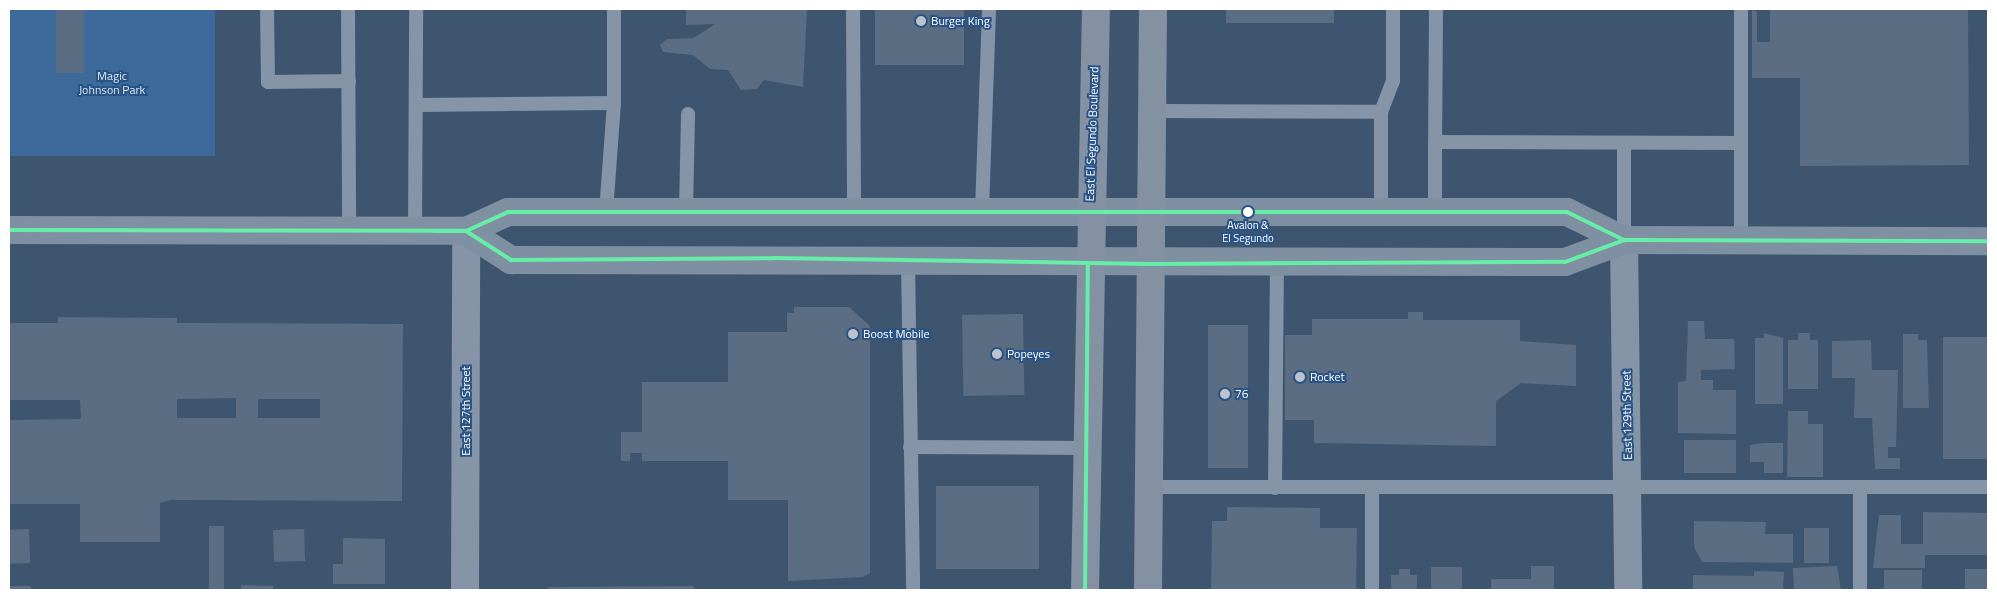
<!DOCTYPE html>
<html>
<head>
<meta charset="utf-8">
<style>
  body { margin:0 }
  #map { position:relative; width:1997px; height:599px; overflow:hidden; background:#3e5570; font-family:"Titillium Web",sans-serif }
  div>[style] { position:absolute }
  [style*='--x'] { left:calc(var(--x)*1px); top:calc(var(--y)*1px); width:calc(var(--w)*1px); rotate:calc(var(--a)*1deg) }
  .green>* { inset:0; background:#3e6a9b; transform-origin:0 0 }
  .building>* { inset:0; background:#5b6d83; transform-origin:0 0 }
  .service>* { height:14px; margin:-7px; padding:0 7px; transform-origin:7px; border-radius:7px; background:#8594a6 }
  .minor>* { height:28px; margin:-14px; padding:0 14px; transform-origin:14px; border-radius:14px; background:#8594a6 }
  .secondary>* { height:28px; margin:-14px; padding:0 14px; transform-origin:14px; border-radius:14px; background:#7f90a2 }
  .primary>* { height:28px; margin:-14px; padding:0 14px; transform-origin:14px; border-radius:14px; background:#8491a3 }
  .bus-1>* { height:4px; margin:-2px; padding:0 2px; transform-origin:2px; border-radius:2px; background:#66eda8 }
  .dots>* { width:14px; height:14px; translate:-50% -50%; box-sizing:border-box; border:2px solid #295385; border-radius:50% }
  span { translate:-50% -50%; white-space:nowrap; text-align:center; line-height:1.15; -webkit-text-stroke:4px #295385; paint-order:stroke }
  .bus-label { font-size:11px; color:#fff }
  .poi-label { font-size:12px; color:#fff }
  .left { translate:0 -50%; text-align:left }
  .park-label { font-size:12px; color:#d8e6f6 }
  .street-label { font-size:12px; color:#fff }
  .frame { position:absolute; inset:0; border:10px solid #fff; pointer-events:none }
</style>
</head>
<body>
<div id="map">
  <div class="green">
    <div style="left:9px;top:9px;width:206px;height:147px"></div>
  </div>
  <div class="building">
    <div style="left:56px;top:9px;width:28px;height:64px"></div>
    <div style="clip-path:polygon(686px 9px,807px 9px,803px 87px,764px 80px,757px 89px,741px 90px,728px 70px,710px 69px,693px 55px,663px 52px,660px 45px,667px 39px,694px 38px,715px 24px,686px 25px)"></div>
    <div style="left:875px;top:9px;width:89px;height:56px"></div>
    <div style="left:1226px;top:9px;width:108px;height:14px"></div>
    <div style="clip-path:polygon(1752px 9px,1757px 12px,1757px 42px,1770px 42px,1770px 9px,1968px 9px,1969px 165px,1800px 166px,1800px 78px,1752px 78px)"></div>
    <div style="clip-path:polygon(794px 307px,849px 307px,870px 326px,870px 573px,863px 577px,788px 581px,788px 500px,728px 500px,728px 461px,642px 461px,642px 453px,630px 453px,630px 461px,621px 461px,621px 432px,642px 432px,642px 382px,728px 382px,728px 332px,787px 332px,787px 313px,794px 313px)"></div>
    <div style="clip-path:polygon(1408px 312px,1423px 312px,1423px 320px,1520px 320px,1520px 341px,1576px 345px,1576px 386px,1521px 383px,1496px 401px,1496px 446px,1314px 443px,1314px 420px,1285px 420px,1285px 335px,1312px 335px,1312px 319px,1408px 319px)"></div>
    <div style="left:1023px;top:314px;width:81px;height:61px;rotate:89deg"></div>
    <div style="clip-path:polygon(evenodd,58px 317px,177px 318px,177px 323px,403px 324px,402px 501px,171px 500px,160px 503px,160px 542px,80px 542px,80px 504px,9px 504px,9px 420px,81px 419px,80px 400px,9px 400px,9px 323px,58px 323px,58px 317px,236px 398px,236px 418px,177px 418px,177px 399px,236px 398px,58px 317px,258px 399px,320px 399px,320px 418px,258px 418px,258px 399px)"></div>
    <div style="clip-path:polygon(1688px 321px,1704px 321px,1705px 339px,1734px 339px,1735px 369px,1701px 370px,1701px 380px,1713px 380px,1713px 390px,1736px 390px,1736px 434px,1678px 433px,1678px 382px,1686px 381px)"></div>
    <div style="left:1208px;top:325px;width:40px;height:143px"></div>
    <div style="clip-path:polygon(1764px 333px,1783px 338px,1783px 404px,1755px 404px,1755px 338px,1764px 338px)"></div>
    <div style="clip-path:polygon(1798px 333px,1810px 333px,1810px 340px,1818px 340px,1818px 389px,1788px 389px,1788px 340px,1798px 340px)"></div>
    <div style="clip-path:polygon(1903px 334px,1918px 334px,1918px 340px,1927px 340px,1929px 408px,1903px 408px)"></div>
    <div style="left:1943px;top:337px;width:45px;height:122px"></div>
    <div style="clip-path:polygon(1871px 340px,1872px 370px,1898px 370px,1896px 447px,1888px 447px,1888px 458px,1900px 458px,1900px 469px,1875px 469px,1872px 418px,1854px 418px,1855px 378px,1832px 378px,1832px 341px)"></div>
    <div style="clip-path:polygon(1788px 411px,1808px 411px,1808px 424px,1823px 424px,1823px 477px,1787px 477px)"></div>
    <div style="left:1684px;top:440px;width:52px;height:33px"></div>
    <div style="clip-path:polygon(1763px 443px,1783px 443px,1783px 473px,1764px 473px,1764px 462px,1750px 462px,1750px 445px)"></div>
    <div style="left:936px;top:486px;width:103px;height:83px"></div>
    <div style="clip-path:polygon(1227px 507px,1320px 508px,1320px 528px,1357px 528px,1356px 590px,1211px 590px,1212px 521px,1227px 521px)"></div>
    <div style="clip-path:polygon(1923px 512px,1988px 513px,1988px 555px,1925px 555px,1925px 568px,1873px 568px,1879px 515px,1901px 515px,1901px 544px,1923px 544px)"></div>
    <div style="clip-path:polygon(1694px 521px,1766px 522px,1765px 534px,1793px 534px,1793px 563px,1702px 562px,1694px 547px)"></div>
    <div style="left:209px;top:526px;width:15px;height:64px"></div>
    <div style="left:1804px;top:528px;width:25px;height:35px"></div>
    <div style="left:29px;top:529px;width:34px;height:20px;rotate:88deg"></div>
    <div style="left:304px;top:529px;width:32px;height:31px;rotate:88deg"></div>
    <div style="clip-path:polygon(343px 538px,385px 539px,385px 584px,333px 584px,333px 564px,343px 564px)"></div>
    <div style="clip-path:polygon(1531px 566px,1554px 566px,1554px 590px,1491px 590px,1491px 579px,1531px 579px)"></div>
    <div style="clip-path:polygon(1837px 566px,1841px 590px,1794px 590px,1793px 568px)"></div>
    <div style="left:1431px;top:567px;width:31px;height:23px"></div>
    <div style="clip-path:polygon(1399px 569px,1410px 569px,1410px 575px,1417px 575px,1417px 590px,1391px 590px,1391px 575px,1399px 575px)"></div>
    <div style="left:1965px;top:569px;width:23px;height:21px"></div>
    <div style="left:1884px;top:570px;width:38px;height:20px"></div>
    <div style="clip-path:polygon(1754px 571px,1784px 572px,1783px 590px,1693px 590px,1693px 575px,1754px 576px)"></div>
    <div style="clip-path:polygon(241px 585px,273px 586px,273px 590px,241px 590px)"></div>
    <div style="left:9px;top:586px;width:22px;height:4px"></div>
    <div style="clip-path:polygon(694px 586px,694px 590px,548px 590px,548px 587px)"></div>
  </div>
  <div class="service">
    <div style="--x:267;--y:9;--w:73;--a:89.2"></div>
    <div style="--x:268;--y:82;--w:81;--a:-0.7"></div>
    <div style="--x:348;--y:9;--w:222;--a:89.7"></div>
    <div style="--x:853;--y:9;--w:203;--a:89.7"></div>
    <div style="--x:1436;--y:9;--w:133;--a:90.4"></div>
    <div style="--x:1435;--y:142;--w:306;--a:0.2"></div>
    <div style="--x:1741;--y:143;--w:134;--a:-90"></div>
    <div style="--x:417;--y:105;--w:197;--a:-0.6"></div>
    <div style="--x:1151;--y:111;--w:230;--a:0.2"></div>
    <div style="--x:1381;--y:112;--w:101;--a:90"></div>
    <div style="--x:1381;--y:112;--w:33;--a:-69"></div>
    <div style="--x:1393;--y:81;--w:72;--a:-90"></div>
    <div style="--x:1435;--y:142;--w:72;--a:90"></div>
    <div style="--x:1624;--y:143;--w:97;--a:90"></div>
    <div style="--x:1741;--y:143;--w:97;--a:90"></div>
    <div style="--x:686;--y:211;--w:97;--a:-88.8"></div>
    <div style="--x:982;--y:211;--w:202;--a:-88"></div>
    <div style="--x:606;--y:212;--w:109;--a:-85.8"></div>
    <div style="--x:614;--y:103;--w:94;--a:-90"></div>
    <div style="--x:415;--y:231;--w:222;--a:-89.7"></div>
    <div style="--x:908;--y:261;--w:329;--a:89.1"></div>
    <div style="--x:910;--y:447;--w:176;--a:0.3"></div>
    <div style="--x:1148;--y:487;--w:840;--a:0"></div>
    <div style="--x:1275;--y:488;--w:225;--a:-89.5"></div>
    <div style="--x:1372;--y:488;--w:102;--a:90"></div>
    <div style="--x:1860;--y:488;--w:102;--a:90"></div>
  </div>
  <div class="minor">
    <div style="--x:1624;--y:240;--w:350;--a:89.3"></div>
    <div style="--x:465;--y:590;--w:359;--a:-89.8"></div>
  </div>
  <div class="secondary">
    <div style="--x:9;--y:230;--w:457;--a:0.1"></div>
    <div style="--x:466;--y:231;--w:46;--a:-24.3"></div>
    <div style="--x:508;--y:212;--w:1059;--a:0"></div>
    <div style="--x:1567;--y:212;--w:64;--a:26.2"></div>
    <div style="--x:466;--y:231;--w:54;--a:32.8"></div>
    <div style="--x:511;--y:260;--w:1054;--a:0.11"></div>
    <div style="--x:1565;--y:262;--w:63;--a:-20.4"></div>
    <div style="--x:1624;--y:240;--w:364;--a:0.2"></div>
  </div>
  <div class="primary">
    <div style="--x:1085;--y:590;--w:581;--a:-88.92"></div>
    <div style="--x:1148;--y:590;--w:581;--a:-89.51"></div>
  </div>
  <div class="bus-1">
    <div style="--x:9;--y:230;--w:457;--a:0.1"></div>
    <div style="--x:466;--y:231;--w:54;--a:32.8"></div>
    <div style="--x:511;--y:260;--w:262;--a:-0.4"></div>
    <div style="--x:773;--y:258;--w:377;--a:0.9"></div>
    <div style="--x:1150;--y:264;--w:415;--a:-0.3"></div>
    <div style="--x:1565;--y:262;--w:63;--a:-20.4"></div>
    <div style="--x:1624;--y:240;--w:364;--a:0.2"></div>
    <div style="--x:434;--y:231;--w:32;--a:0"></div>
    <div style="--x:466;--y:231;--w:46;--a:-24.3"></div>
    <div style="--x:508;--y:212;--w:1059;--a:0"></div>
    <div style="--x:1567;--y:212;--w:64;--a:26.2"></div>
    <div style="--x:1624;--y:240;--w:27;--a:0"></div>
    <div style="--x:1085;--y:590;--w:326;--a:-89.5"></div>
  </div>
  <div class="dots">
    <div style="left:921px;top:21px;background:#bbc4cd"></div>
    <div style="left:1248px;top:212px;background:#fff"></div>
    <div style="left:853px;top:334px;background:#bbc4cd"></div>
    <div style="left:997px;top:354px;background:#bbc4cd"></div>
    <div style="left:1300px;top:377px;background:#bbc4cd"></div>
    <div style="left:1225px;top:394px;background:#bbc4cd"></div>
  </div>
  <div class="bus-label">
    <span style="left:1248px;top:232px">Avalon &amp;<br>El Segundo</span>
  </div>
  <div class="poi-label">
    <span class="left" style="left:931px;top:21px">Burger King</span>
    <span class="left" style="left:863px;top:334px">Boost Mobile</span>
    <span class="left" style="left:1007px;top:354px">Popeyes</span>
    <span class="left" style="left:1310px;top:377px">Rocket</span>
    <span class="left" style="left:1235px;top:394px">76</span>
  </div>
  <div class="park-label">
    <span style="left:112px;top:83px">Magic<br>Johnson Park</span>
  </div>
  <div class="street-label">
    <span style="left:1092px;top:134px;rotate:-88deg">East El Segundo Boulevard</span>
    <span style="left:466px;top:411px;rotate:-90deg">East 127th Street</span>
    <span style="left:1627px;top:415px;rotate:-91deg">East 129th Street</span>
  </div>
  <div class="frame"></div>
</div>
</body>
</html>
